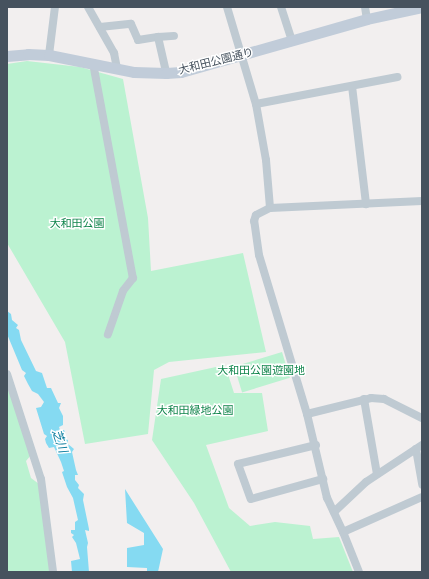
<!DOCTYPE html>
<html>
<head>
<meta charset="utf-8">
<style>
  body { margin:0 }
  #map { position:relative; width:429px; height:579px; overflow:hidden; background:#f2efef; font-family:"Titillium Web","Noto Sans JP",sans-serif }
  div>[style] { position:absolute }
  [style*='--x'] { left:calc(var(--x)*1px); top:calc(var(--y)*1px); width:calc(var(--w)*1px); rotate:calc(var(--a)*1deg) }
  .green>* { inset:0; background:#bbf2d1; transform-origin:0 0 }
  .water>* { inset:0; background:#85daf2 }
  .street>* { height:8px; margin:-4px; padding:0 4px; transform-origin:4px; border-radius:4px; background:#bfcad2 }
  .secondary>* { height:11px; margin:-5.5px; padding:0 5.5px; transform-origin:5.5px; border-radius:5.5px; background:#c1ccd9 }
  span { translate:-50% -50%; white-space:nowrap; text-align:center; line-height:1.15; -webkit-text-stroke:3px #fff; paint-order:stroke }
  .street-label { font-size:11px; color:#46525e }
  .park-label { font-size:11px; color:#11854c }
  .water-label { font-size:12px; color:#057a9c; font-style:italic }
  .frame { position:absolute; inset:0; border:8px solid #46525e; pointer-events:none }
</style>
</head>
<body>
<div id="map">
  <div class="green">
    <div style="clip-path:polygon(27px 61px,80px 67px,123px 79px,148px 218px,151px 271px,243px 253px,266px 352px,169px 362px,154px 370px,148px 434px,85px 444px,65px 342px,7px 243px,7px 64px)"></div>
    <div style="left:282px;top:352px;width:27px;height:50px;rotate:73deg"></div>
    <div style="clip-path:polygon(225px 365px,234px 393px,262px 393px,268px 431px,206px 445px,229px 508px,250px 526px,275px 522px,310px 526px,313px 539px,339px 537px,353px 572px,231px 572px,194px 503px,152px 440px,161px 379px)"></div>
    <div style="clip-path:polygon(7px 382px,31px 455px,26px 461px,31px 478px,39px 484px,52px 572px,7px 572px)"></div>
  </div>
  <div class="water">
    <div style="clip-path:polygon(7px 311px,11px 314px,12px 320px,18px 325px,16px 328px,19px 330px,21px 340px,36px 371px,42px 373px,47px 388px,51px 388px,58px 403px,61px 403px,59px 408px,63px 416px,63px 425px,59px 427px,60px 430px,64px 430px,65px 432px,63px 433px,66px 439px,68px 440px,68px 444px,74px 449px,72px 452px,76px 470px,78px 475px,75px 475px,75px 480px,79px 485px,78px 488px,84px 494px,83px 500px,89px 529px,89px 531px,85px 530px,88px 543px,87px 547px,89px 572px,72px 572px,71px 561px,80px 559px,76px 543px,72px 537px,74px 535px,71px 533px,71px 530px,75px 530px,75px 522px,78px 520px,73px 498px,67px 487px,62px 472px,64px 471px,61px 462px,54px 447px,49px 448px,46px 443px,45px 439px,47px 436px,44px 434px,36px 408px,41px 407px,44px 402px,38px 394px,32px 391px,28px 384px,24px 376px,26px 373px,22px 370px,7px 334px)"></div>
    <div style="clip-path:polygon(125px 489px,163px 549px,158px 572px,147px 572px,147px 568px,127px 567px,127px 548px,144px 545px,144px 533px,127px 523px)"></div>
  </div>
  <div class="street">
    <div style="--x:88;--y:7;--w:53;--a:60.5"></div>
    <div style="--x:114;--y:53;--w:16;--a:79"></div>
    <div style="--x:227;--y:7;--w:101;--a:73.4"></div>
    <div style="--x:256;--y:104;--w:57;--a:79.9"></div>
    <div style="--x:266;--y:160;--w:48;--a:85.2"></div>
    <div style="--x:281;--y:7;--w:36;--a:72"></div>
    <div style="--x:365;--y:7;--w:12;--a:81"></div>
    <div style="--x:100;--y:27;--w:31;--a:-6"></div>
    <div style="--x:131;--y:24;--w:17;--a:66"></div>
    <div style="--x:138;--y:40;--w:20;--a:-9"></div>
    <div style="--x:158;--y:37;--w:37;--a:77"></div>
    <div style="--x:158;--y:37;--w:16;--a:-4"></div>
    <div style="--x:49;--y:55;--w:48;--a:-82.9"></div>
    <div style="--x:93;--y:63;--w:219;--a:79.5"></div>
    <div style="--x:133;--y:278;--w:16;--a:128"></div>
    <div style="--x:123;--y:291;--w:46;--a:109.2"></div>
    <div style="--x:352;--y:86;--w:119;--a:83.2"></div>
    <div style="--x:256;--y:104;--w:144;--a:-10.8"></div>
    <div style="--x:7;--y:374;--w:110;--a:72.1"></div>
    <div style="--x:41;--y:479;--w:94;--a:82.6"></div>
    <div style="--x:364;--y:399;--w:76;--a:80.2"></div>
    <div style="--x:307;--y:414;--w:66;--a:-14"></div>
    <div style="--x:371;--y:398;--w:13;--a:4"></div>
    <div style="--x:384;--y:399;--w:42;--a:26.6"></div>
    <div style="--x:316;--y:445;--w:80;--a:166.3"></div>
    <div style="--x:238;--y:464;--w:37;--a:70"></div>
    <div style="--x:251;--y:499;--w:75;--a:-15.5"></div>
    <div style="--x:416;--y:449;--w:36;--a:80"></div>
    <div style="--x:334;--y:512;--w:44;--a:-43.2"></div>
    <div style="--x:366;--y:482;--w:67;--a:-33.5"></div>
    <div style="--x:343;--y:532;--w:86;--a:-23.9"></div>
    <div style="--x:359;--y:572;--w:43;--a:-111.8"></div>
    <div style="--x:343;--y:532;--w:38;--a:-115"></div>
    <div style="--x:327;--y:498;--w:86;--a:-103.4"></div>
    <div style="--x:307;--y:414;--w:166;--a:-106.8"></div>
    <div style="--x:259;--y:255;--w:34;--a:-98"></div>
    <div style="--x:254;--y:221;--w:6;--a:-72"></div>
    <div style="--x:256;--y:215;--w:16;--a:-27"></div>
    <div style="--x:270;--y:208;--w:152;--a:-2.6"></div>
  </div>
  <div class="secondary">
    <div style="--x:7;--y:56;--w:21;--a:-5"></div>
    <div style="--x:28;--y:54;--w:21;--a:3"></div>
    <div style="--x:49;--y:55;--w:87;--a:11.3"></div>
    <div style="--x:134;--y:72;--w:32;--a:2"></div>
    <div style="--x:166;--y:73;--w:15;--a:-4"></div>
    <div style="--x:181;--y:72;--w:193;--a:-15.9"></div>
    <div style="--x:367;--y:19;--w:56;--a:-12.3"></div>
  </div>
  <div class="street-label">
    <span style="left:216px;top:61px;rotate:-14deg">大和田公園通り</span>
  </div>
  <div class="park-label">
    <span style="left:77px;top:223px">大和田公園</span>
    <span style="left:261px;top:370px">大和田公園遊園地</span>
    <span style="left:195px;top:410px">大和田緑地公園</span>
  </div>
  <div class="water-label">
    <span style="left:60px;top:441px;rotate:71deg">芝川</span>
  </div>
  <div class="frame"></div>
</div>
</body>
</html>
